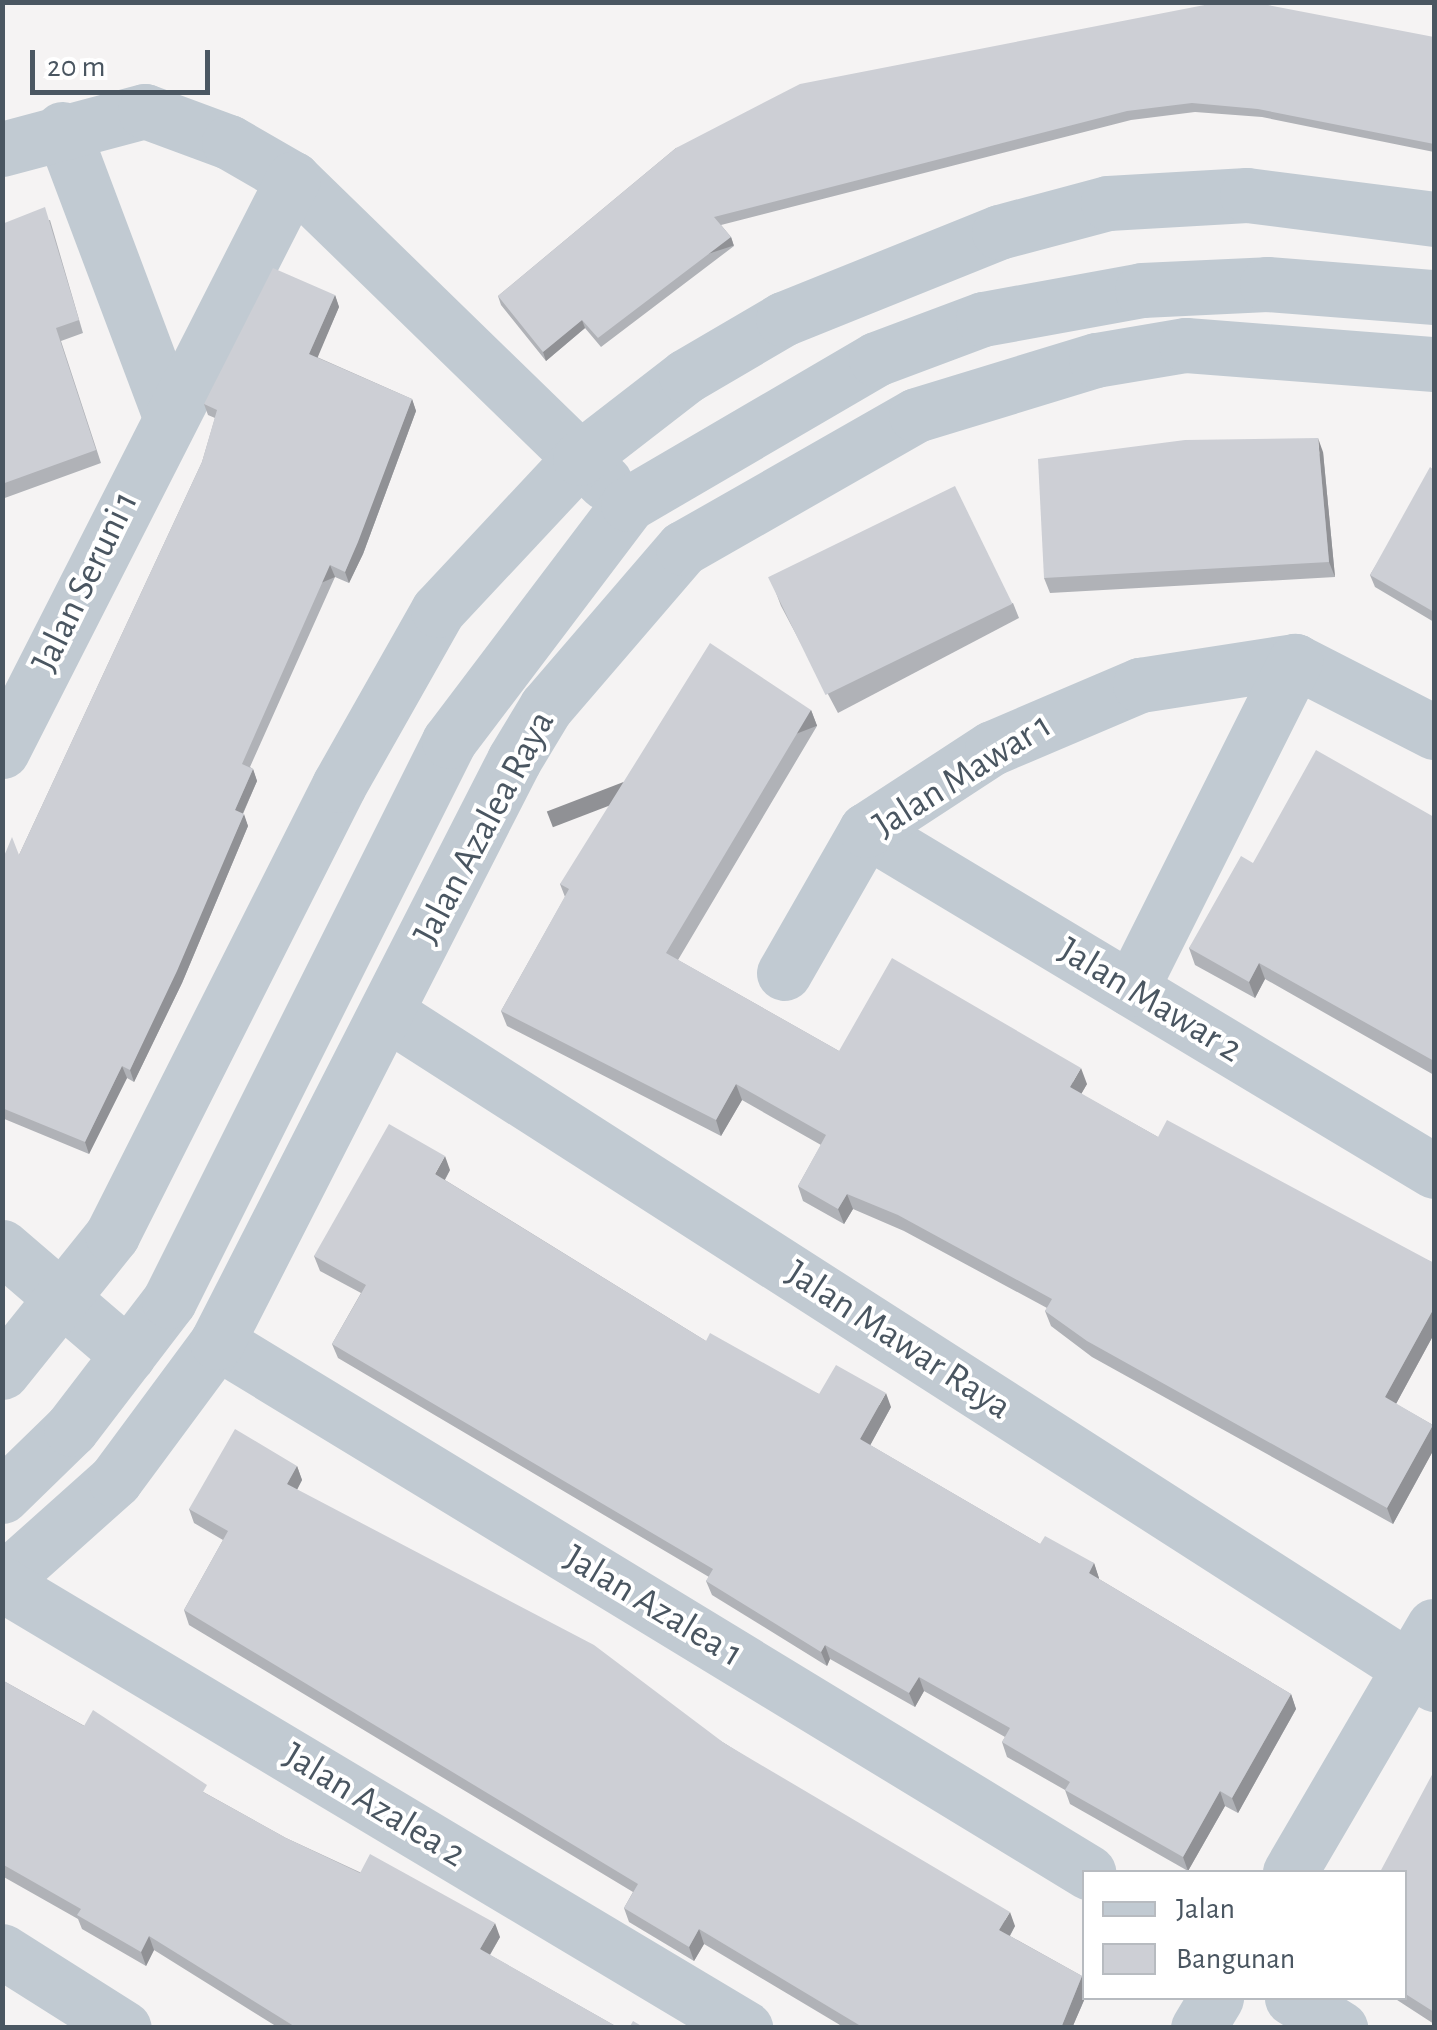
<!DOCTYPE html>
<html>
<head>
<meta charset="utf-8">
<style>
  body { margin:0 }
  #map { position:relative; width:1437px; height:2030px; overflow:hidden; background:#f5f3f3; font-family:"Alegreya Sans",sans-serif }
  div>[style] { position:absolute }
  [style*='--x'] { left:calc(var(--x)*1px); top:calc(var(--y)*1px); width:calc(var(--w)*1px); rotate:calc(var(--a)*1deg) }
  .minor>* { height:55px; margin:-27.5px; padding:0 27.5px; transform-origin:27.5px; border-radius:27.5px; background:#c1cad2 }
  .wall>* { inset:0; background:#b0b2b7 }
  .shaded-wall>* { inset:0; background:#909195; transform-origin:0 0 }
  .building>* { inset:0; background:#cdcfd5; transform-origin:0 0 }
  span { translate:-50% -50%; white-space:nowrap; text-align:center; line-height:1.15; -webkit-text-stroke:8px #fff; paint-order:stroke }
  .street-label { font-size:38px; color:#4a5661 }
  .frame { position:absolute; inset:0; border:5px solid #4a5661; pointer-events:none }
  .legend { position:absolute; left:1082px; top:1870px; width:325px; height:130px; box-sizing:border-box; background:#fff; border:2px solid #b7bbc0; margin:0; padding:12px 18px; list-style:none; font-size:30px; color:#4a5661 }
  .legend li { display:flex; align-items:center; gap:20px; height:50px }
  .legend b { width:50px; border:2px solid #b7bbc0 }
  .scale { position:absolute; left:30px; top:50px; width:180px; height:45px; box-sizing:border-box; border:5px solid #4a5661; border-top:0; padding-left:12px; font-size:30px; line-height:35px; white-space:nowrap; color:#4a5661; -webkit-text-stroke:8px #fff; paint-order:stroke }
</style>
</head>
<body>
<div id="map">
  <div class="minor">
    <div style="--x:62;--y:129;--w:303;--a:69.4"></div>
    <div style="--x:2;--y:149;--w:148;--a:-14.9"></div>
    <div style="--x:145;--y:111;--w:90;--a:20.3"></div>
    <div style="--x:229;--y:142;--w:74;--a:30"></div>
    <div style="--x:293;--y:179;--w:435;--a:44.2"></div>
    <div style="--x:2;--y:751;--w:642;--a:-63.04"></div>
    <div style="--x:866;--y:830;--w:662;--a:30.98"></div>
    <div style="--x:784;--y:973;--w:165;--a:-60.2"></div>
    <div style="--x:866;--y:830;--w:150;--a:-33.1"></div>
    <div style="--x:992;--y:748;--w:161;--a:-23.1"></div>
    <div style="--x:1140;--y:685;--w:157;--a:-8.8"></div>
    <div style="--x:1295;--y:661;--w:156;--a:27.1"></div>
    <div style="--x:1131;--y:989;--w:367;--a:-63.4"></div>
    <div style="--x:387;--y:1013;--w:1244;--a:32.65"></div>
    <div style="--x:2;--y:1247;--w:166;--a:40.6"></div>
    <div style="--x:217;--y:1342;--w:1020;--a:31.32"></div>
    <div style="--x:2;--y:1372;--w:176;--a:-51.2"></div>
    <div style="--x:112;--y:1235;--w:504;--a:-63.23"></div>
    <div style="--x:339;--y:785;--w:201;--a:-60.5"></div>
    <div style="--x:438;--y:610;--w:208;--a:-46.9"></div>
    <div style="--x:580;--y:458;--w:134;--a:-37.7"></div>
    <div style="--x:686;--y:376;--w:113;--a:-30.4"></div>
    <div style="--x:783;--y:319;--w:233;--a:-21.9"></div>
    <div style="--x:999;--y:232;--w:113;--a:-14.9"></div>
    <div style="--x:1108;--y:203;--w:139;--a:-3.3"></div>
    <div style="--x:1247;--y:195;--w:189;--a:7.3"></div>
    <div style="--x:2;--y:1496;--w:96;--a:-44.2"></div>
    <div style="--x:71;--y:1429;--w:161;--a:-52.6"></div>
    <div style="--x:169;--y:1301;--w:626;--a:-63.43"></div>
    <div style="--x:449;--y:741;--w:297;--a:-52.9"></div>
    <div style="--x:628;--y:504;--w:287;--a:-30.3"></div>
    <div style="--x:876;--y:359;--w:114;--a:-20.5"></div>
    <div style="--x:983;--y:319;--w:162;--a:-10.3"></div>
    <div style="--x:1142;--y:290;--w:125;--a:-2.7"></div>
    <div style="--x:1267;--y:284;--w:168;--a:4.5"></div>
    <div style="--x:2;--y:1581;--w:152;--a:-41.8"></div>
    <div style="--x:115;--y:1480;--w:172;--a:-53.5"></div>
    <div style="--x:217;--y:1342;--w:653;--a:-62.96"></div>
    <div style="--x:514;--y:760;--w:62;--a:-58.9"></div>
    <div style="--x:546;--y:707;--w:210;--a:-49.3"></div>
    <div style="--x:683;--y:548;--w:268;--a:-29.7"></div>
    <div style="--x:916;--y:415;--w:188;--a:-17"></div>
    <div style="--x:1096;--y:360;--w:91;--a:-9.5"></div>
    <div style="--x:1186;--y:345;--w:249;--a:4.4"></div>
    <div style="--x:2;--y:1584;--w:866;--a:30.86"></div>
    <div style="--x:1290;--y:1872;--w:285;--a:-59.7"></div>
    <div style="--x:2;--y:1951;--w:144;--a:32.3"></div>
    <div style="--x:1292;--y:1998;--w:57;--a:32"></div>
    <div style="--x:1198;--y:2028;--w:35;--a:-59"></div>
  </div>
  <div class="wall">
    <div style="clip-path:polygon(1434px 37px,1434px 152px,1262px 117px,1195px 112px,1131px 120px,721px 225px,731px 237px,734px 246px,601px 347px,585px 328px,546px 361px,501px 305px,498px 296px,676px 148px)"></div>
    <div style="clip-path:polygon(50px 220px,83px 333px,61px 341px,101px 463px,2px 499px,2px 224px)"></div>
    <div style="clip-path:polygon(335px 295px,339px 307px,317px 357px,412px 399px,416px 411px,363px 554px,349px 583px,335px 577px,250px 767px,253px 769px,257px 781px,243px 814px,248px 826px,182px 983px,134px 1082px,127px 1078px,89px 1154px,2px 1118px,2px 861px,19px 855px,202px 462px,215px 418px,208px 415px,204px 404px)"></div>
    <div style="clip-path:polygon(1323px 452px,1335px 577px,1050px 593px,1044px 578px)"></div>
    <div style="clip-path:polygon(1434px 470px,1434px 622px,1375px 587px,1370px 575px)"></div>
    <div style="clip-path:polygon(775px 590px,1013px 603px,1019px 618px,838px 713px,781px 606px)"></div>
    <div style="clip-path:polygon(811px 710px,817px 726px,678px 960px,839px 1051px,1087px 1084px,1081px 1094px,1158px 1137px,1434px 1263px,1434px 1334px,1396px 1404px,1433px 1425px,1434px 1449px,1393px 1524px,1092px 1357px,1051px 1326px,1045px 1311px,1047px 1308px,904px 1231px,853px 1209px,844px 1224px,803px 1201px,798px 1186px,821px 1145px,742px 1100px,721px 1136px,507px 1026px,501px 1011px,565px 897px,560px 884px)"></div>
    <div style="clip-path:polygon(1434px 817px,1434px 1075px,1265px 979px,1255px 998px,1195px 965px,1189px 948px,1253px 863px)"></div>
    <div style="clip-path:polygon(450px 1170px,445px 1180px,706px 1341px,819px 1394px,891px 1407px,870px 1445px,1040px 1544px,1094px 1563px,1099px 1579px,1291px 1694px,1296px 1709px,1238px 1813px,1225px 1806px,1188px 1871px,1070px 1804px,1065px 1790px,1007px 1757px,1002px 1742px,1005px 1737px,924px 1691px,915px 1707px,830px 1659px,827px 1666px,712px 1595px,706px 1581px,709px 1577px,338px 1358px,332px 1344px,361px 1293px,320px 1271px,314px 1256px)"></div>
    <div style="clip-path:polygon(297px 1466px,302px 1480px,297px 1490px,724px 1743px,1015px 1926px,1010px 1936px,1082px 1976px,1084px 1982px,1085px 1998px,1072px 2028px,845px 2028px,704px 1944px,694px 1961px,629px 1922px,624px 1908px,633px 1892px,189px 1625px,184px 1610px,223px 1540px,194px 1523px,189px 1509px)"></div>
    <div style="clip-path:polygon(2px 1680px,286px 1838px,500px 1937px,490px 1955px,619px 2028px,279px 2028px,154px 1950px,146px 1966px,82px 1929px,78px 1919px,2px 1876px)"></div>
    <div style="clip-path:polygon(1434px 1771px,1434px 2024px,1394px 1998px,1404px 1998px,1404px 1872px)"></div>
  </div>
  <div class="shaded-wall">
    <div style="left:731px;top:237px;width:9px;height:167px;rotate:72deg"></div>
    <div style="clip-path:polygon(335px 295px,339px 307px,314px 366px,309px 354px)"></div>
    <div style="clip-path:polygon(582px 320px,585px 328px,546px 361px,543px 352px)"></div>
    <div style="clip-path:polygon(412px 399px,416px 411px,363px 554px,349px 583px,345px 572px)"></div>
    <div style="clip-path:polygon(1318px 438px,1323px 452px,1335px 577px,1329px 562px)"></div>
    <div style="left:330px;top:565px;width:13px;height:218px;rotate:67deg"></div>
    <div style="left:811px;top:710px;width:17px;height:283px;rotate:69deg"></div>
    <div style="clip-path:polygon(253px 769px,257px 781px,239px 822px,235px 810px)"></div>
    <div style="clip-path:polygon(244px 814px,248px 826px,182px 983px,134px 1082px,130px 1070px)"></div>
    <div style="clip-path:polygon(1259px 963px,1265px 979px,1255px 998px,1249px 982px)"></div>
    <div style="clip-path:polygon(122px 1066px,127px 1078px,89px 1154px,85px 1142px)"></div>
    <div style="clip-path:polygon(1081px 1068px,1087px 1084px,1076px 1103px,1070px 1087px)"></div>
    <div style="clip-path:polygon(736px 1084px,742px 1100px,721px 1136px,716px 1120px)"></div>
    <div style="clip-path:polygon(445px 1156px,450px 1170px,440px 1188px,435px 1174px)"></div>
    <div style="clip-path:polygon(847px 1194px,853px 1209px,844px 1224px,838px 1209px)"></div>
    <div style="clip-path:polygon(1434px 1308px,1434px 1334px,1391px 1413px,1385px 1397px)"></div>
    <div style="clip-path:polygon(886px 1393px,891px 1407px,866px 1453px,860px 1439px)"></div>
    <div style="clip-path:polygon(1433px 1425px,1434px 1449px,1393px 1524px,1387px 1508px)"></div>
    <div style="clip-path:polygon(297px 1466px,302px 1480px,292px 1499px,287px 1484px)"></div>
    <div style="clip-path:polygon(1094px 1563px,1099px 1578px,1094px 1587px,1089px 1573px)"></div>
    <div style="clip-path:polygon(825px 1645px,830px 1659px,827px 1666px,821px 1652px)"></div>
    <div style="clip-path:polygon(919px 1677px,924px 1691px,915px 1707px,909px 1693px)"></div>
    <div style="clip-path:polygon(1291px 1694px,1296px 1709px,1238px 1813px,1232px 1798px)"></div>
    <div style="clip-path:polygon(1220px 1791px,1225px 1806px,1188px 1871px,1183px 1857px)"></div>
    <div style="clip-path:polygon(1010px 1912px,1015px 1926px,1005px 1944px,999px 1930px)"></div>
    <div style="clip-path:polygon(495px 1923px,500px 1937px,485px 1963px,480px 1949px)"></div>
    <div style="clip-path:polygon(699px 1929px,704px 1944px,694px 1961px,689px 1947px)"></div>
    <div style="clip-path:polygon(149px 1936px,154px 1950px,146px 1966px,141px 1952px)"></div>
    <div style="clip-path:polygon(1082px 1976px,1084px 1982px,1085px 1998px,1072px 2028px,1061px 2028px)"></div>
  </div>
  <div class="building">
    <div style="clip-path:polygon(1220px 2px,1252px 2px,1434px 37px,1434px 144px,1258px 109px,1192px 103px,1127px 111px,714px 217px,731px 237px,598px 338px,582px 320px,543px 352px,498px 296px,676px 148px,800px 84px)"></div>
    <div style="clip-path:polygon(45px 207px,79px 320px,56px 328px,96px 450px,2px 484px,2px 224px)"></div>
    <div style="clip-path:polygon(273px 268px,335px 295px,309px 354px,412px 399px,358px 542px,345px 572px,330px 565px,242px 764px,253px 769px,235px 810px,244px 814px,177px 971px,130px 1070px,122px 1066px,85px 1142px,2px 1108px,2px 861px,12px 837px,19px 855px,202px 462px,217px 410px,204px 404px)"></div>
    <div style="clip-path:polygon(1318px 438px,1329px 562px,1044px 578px,1038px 459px,1185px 440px)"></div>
    <div style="clip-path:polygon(1430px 467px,1434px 470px,1434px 612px,1370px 575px)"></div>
    <div style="left:955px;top:486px;width:131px;height:208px;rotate:64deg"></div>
    <div style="clip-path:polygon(710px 643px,811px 710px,666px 953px,839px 1051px,892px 958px,1081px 1068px,1070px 1087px,1158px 1137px,1167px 1120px,1434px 1263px,1434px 1308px,1385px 1397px,1433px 1425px,1387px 1508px,1087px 1341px,1045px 1311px,1052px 1299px,898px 1215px,847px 1194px,838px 1209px,798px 1186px,826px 1135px,736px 1084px,716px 1120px,501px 1011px,569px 889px,560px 884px)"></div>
    <div style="clip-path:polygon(1316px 750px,1434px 817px,1434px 1061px,1259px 963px,1249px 982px,1189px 948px,1241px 856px,1253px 863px)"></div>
    <div style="clip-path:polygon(389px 1124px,445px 1156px,435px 1174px,706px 1341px,710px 1333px,819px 1394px,836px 1365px,886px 1393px,860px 1439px,1040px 1544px,1045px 1536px,1094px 1563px,1089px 1573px,1291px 1694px,1232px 1798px,1220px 1791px,1183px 1857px,1065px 1790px,1070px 1782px,1002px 1742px,1010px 1728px,919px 1677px,909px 1693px,825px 1645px,821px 1652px,706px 1581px,713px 1569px,332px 1344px,366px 1285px,314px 1256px)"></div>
    <div style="clip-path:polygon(235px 1429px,297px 1466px,287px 1484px,594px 1645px,724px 1743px,1010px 1912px,999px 1930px,1082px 1976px,1061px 2028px,864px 2028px,699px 1929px,689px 1947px,624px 1908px,638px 1884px,184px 1610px,228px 1531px,189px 1509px)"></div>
    <div style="clip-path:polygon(2px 1680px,84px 1726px,93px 1710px,207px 1785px,203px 1792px,286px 1838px,360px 1873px,370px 1854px,495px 1923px,480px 1949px,619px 2028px,297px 2028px,149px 1936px,141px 1952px,77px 1915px,81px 1909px,2px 1864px)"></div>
    <div style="clip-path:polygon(1434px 1771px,1434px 2012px,1404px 1993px,1404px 1872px,1380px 1872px)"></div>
    <div style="clip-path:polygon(633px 2021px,645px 2028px,629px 2028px)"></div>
  </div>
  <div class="street-label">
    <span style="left:86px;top:582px;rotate:-64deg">Jalan Seruni 1</span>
    <span style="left:963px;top:776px;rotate:-32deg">Jalan Mawar 1</span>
    <span style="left:485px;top:828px;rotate:-62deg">Jalan Azalea Raya</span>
    <span style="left:1150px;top:1001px;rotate:31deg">Jalan Mawar 2</span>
    <span style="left:898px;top:1341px;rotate:33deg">Jalan Mawar Raya</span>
    <span style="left:653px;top:1607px;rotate:31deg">Jalan Azalea 1</span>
    <span style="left:374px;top:1806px;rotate:31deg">Jalan Azalea 2</span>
  </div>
  <div class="frame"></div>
  <ul class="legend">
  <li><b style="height:12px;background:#c1cad2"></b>Jalan</li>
  <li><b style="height:28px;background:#cdcfd5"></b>Bangunan</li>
  </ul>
  <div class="scale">20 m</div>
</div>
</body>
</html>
